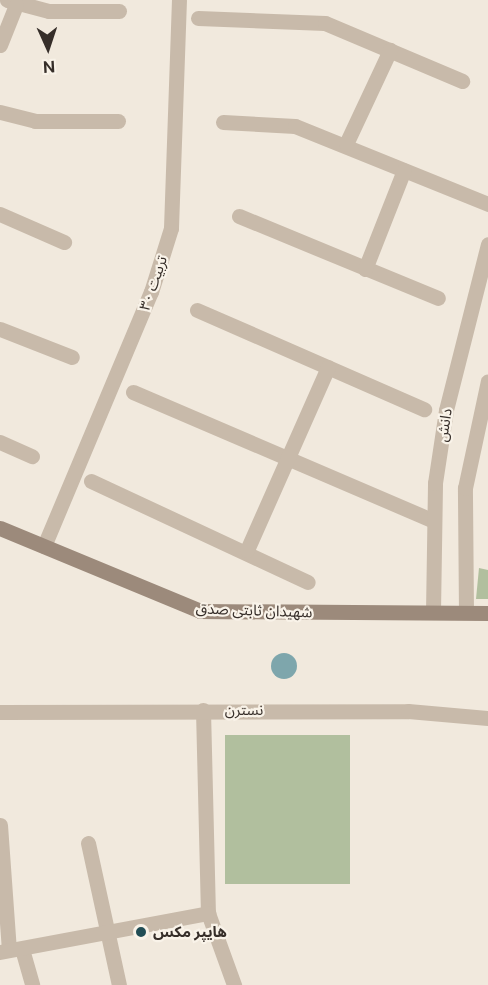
<!DOCTYPE html>
<html>
<head>
<meta charset="utf-8">
<style>
  body { margin:0 }
  #map { position:relative; width:488px; height:985px; overflow:hidden; background:#f1e9dd; font-family:"Public Sans","Noto Sans Arabic",sans-serif }
  div>[style] { position:absolute }
  [style*='--x'] { left:calc(var(--x)*1px); top:calc(var(--y)*1px); width:calc(var(--w)*1px); rotate:calc(var(--a)*1deg) }
  .green>* { inset:0; background:#b1bf9e; transform-origin:0 0 }
  .water>* { inset:0; background:#7ea6ac }
  .round { border-radius:50% }
  .minor>* { height:15px; margin:-7.5px; padding:0 7.5px; transform-origin:7.5px; border-radius:7.5px; background:#c8baaa }
  .tertiary>* { height:15px; margin:-7.5px; padding:0 7.5px; transform-origin:7.5px; border-radius:7.5px; background:#c8baaa }
  .secondary>* { height:15px; margin:-7.5px; padding:0 7.5px; transform-origin:7.5px; border-radius:7.5px; background:#9c8a7b }
  .dots>* { width:16px; height:16px; translate:-50% -50%; box-sizing:border-box; border:3px solid #f9f3e9; border-radius:50% }
  span { translate:-50% -50%; white-space:nowrap; text-align:center; line-height:1.15; -webkit-text-stroke:4.5px #f9f3e9; paint-order:stroke }
  .street-label { font-size:15px; color:#362e29 }
  .poi-label { font-size:15px; color:#362e29; font-weight:700 }
  .left { translate:0 -50%; text-align:left }
  .north { position:absolute; left:18px; top:18px; width:60px; height:60px; -webkit-text-stroke:4px #f9f3e9; paint-order:stroke; rotate:177deg; font-size:16px; font-weight:700; line-height:24px; text-align:center; color:#362e29 }
  .north::after { content:''; display:block; margin:auto; width:21px; height:27px; background:#362e29; clip-path:polygon(50% 0,100% 100%,50% 72%,0 100%) }
</style>
</head>
<body>
<div id="map">
  <div class="green">
    <div style="clip-path:polygon(479px 568px,488px 570px,488px 599px,476px 599px)"></div>
    <div style="left:350px;top:735px;width:149px;height:125px;rotate:90deg"></div>
  </div>
  <div class="water">
    <div class="round" style="left:271px;top:653px;width:26px;height:26px"></div>
  </div>
  <div class="minor">
    <div style="--x:7;--y:0;--w:43;--a:14.7"></div>
    <div style="--x:49;--y:11;--w:70;--a:0"></div>
    <div style="--x:198;--y:18;--w:127;--a:2.3"></div>
    <div style="--x:325;--y:23;--w:149;--a:22.9"></div>
    <div style="--x:0;--y:45;--w:43;--a:-68.2"></div>
    <div style="--x:0;--y:112;--w:36;--a:14"></div>
    <div style="--x:35;--y:121;--w:83;--a:0"></div>
    <div style="--x:223;--y:122;--w:72;--a:3.2"></div>
    <div style="--x:295;--y:126;--w:208;--a:22"></div>
    <div style="--x:346;--y:144;--w:104;--a:-64.9"></div>
    <div style="--x:0;--y:214;--w:70;--a:23.6"></div>
    <div style="--x:239;--y:216;--w:215;--a:22.4"></div>
    <div style="--x:365;--y:269;--w:106;--a:-68.5"></div>
    <div style="--x:197;--y:310;--w:248;--a:23.6"></div>
    <div style="--x:0;--y:329;--w:77;--a:21.3"></div>
    <div style="--x:133;--y:392;--w:327;--a:23.2"></div>
    <div style="--x:0;--y:442;--w:35;--a:24"></div>
    <div style="--x:91;--y:481;--w:239;--a:25"></div>
    <div style="--x:44;--y:546;--w:276;--a:-67.2"></div>
    <div style="--x:151;--y:292;--w:67;--a:-72.6"></div>
    <div style="--x:171;--y:228;--w:228;--a:-88"></div>
    <div style="--x:247;--y:550;--w:200;--a:-66.1"></div>
    <div style="--x:433;--y:612;--w:129;--a:-89.1"></div>
    <div style="--x:435;--y:483;--w:74;--a:-81.4"></div>
    <div style="--x:446;--y:410;--w:171;--a:-75.8"></div>
    <div style="--x:466;--y:612;--w:124;--a:-90.5"></div>
    <div style="--x:465;--y:488;--w:109;--a:-77.9"></div>
    <div style="--x:203;--y:710;--w:203;--a:88.6"></div>
    <div style="--x:208;--y:913;--w:77;--a:70.1"></div>
    <div style="--x:0;--y:825;--w:125;--a:85.9"></div>
    <div style="--x:88;--y:843;--w:145;--a:77.7"></div>
    <div style="--x:22;--y:949;--w:37;--a:74"></div>
    <div style="--x:0;--y:952;--w:212;--a:-10.6"></div>
  </div>
  <div class="tertiary">
    <div style="--x:0;--y:712;--w:408;--a:-0.1"></div>
    <div style="--x:408;--y:711;--w:80;--a:5"></div>
  </div>
  <div class="secondary">
    <div style="--x:0;--y:528;--w:217;--a:22.5"></div>
    <div style="--x:200;--y:611;--w:288;--a:0.4"></div>
  </div>
  <div class="dots">
    <div style="left:141px;top:932px;background:#214d55"></div>
  </div>
  <div class="street-label">
    <span style="left:153px;top:283px;rotate:-71deg">تربیت ۳۰</span>
    <span style="left:444px;top:425px;rotate:-81deg">دانش</span>
    <span style="left:254px;top:610px;rotate:2deg">شهیدان ثابتی صدق</span>
    <span style="left:244px;top:710px">نسترن</span>
  </div>
  <div class="poi-label">
    <span class="left" style="left:153px;top:932px">هایپر مکس</span>
  </div>
  <div class="north">N</div>
</div>
</body>
</html>
